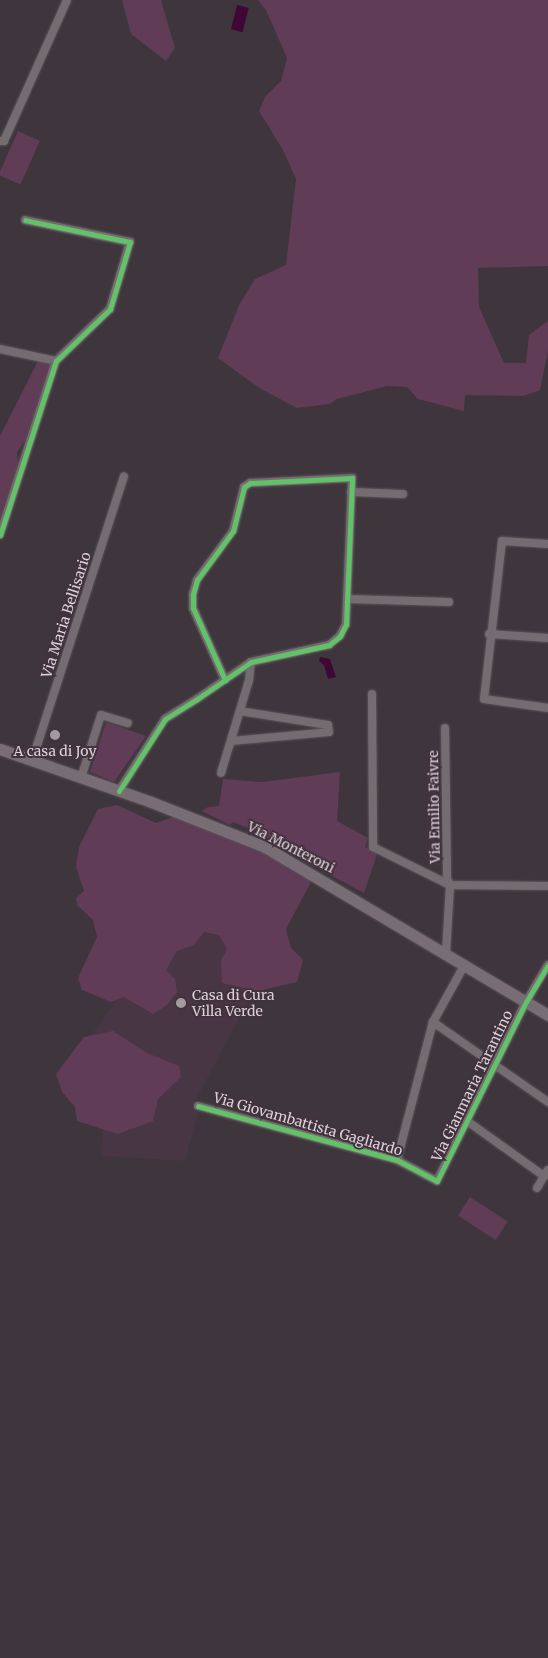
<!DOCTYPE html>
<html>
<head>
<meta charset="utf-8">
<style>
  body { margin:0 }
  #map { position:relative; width:548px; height:1658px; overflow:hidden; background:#3e363c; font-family:Merriweather,serif }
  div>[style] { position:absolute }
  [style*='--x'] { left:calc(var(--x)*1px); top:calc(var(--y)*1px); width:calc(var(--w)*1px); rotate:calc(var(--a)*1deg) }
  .built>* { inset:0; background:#493644 }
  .green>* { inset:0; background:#603c56; transform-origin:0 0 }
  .water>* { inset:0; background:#400636; transform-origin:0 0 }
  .roads { filter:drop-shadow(0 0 1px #595357) drop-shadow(0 0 1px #595357) }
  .street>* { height:8px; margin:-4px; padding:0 4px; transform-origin:4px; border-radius:4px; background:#756c72 }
  .secondary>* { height:11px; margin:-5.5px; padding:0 5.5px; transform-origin:5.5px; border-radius:5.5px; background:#796d75 }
  .cycleway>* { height:5px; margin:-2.5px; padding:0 2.5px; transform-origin:2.5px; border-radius:2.5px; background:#61c268 }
  .dots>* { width:14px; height:14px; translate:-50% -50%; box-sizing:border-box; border:2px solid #42323d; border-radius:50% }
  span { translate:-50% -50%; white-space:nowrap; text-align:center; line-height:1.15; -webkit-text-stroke:4px #42323d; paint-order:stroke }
  .street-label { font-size:14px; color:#dbd1d8 }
  .poi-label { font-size:14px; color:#dbd1d8 }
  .left { translate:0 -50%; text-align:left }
</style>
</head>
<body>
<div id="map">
  <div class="built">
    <div style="clip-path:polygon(312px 880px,191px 1109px,198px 1112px,185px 1161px,101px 1156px,105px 1090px,75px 1057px,121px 995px,154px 927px)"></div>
  </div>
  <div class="green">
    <div style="clip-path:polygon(122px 0,161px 0,175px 48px,166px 61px,131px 34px)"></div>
    <div style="clip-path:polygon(258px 0,548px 0,548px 266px,478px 268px,479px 307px,504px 363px,526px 363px,529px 335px,548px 321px,548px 351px,540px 390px,523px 396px,465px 395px,464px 411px,418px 399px,407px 387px,387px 386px,337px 399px,330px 404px,297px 408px,261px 389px,218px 358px,239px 305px,255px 279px,286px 265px,296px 179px,283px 150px,259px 111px,265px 97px,281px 81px,287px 58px,266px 10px)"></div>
    <div style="left:18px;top:131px;width:24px;height:48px;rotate:24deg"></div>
    <div style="clip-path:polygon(38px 361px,49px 363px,50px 369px,26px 439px,17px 452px,18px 464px,0 524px,0 436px)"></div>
    <div style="clip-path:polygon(106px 722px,146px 736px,114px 782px,90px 772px)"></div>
    <div style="clip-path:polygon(340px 772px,337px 821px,368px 838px,365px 847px,377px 854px,364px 893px,265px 840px,265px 835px,233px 822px,230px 825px,202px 811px,208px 807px,219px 806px,223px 779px,262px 782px)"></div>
    <div style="clip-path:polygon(117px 805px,156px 823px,173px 817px,271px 856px,312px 880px,286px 929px,291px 948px,303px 960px,297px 982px,258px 991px,222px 983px,221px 960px,227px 949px,219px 935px,204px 932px,194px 945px,177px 951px,166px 970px,175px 979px,177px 992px,167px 1005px,153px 1014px,124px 997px,111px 1002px,82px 990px,78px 978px,97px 937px,93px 920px,77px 905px,76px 898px,84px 891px,76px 867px,79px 847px,98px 809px)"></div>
    <div style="clip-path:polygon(113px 1031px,147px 1053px,179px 1066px,181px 1077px,158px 1099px,153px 1121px,118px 1134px,77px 1121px,75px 1107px,62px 1092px,56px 1074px,84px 1037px)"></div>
    <div style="left:470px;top:1197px;width:45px;height:22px;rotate:33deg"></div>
  </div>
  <div class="water">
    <div style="left:237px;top:5px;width:12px;height:25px;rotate:14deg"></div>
    <div style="clip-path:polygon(320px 657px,330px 659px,336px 677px,328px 679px,324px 665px,319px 661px)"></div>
  </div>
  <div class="roads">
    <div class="street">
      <div style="--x:0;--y:141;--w:4;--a:0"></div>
      <div style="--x:4;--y:141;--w:154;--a:-65.9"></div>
      <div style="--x:0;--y:349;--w:57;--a:12.1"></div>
      <div style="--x:351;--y:492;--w:52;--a:2.2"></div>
      <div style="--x:0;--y:535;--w:183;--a:-72.2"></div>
      <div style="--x:56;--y:361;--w:75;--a:-43.9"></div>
      <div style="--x:110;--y:309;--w:70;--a:-73.4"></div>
      <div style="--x:130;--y:242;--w:107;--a:-168.2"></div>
      <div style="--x:548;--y:544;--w:46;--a:-176.3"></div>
      <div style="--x:502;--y:541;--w:159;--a:96.5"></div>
      <div style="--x:484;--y:699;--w:65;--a:8"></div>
      <div style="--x:347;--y:599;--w:102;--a:1.7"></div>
      <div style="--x:489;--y:634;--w:59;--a:3.9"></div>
      <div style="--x:372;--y:694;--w:153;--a:89.6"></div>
      <div style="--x:373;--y:847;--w:86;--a:26.3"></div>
      <div style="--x:445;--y:728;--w:151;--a:89.2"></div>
      <div style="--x:447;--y:879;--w:7;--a:63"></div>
      <div style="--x:231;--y:741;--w:98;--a:-5.2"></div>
      <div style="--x:329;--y:732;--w:7;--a:-98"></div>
      <div style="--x:328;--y:725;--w:89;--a:-171"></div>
      <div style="--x:32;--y:761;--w:299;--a:-72.1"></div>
      <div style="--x:221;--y:773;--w:97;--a:-73.2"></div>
      <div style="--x:249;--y:680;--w:18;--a:-84"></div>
      <div style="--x:81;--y:778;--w:66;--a:-72.4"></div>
      <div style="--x:101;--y:715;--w:28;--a:17"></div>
      <div style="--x:119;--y:791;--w:85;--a:-57.4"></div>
      <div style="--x:165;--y:719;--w:38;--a:-32"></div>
      <div style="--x:197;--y:699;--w:65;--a:-34.4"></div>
      <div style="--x:251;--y:662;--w:80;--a:-12.3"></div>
      <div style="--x:329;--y:645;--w:14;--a:-39"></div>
      <div style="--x:340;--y:636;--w:13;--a:-63"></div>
      <div style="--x:346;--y:624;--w:146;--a:-87.6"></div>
      <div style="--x:352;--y:478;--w:102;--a:177.2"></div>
      <div style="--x:250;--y:483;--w:7;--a:146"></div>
      <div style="--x:244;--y:487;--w:45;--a:104"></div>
      <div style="--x:233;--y:531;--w:61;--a:126.3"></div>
      <div style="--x:197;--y:580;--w:15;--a:106"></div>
      <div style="--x:193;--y:594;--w:14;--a:90"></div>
      <div style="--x:193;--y:608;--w:79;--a:66"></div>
      <div style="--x:446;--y:953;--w:68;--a:-86.6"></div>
      <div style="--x:450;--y:885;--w:98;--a:0.6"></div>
      <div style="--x:433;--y:1022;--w:140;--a:34.8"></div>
      <div style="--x:198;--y:1106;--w:206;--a:15.2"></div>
      <div style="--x:397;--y:1160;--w:45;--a:27.7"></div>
      <div style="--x:437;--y:1181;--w:200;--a:-63.6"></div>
      <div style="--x:526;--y:1002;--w:43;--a:-59.3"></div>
      <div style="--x:467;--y:1121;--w:95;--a:35.5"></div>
      <div style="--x:397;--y:1160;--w:143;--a:-75.4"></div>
      <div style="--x:433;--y:1022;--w:66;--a:-61.1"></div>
      <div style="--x:537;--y:1188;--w:21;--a:-59"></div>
    </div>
    <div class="secondary">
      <div style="--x:0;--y:749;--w:160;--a:19.3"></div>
      <div style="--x:151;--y:802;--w:123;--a:21.5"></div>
      <div style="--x:265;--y:847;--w:329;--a:30.7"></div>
    </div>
  </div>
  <div class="cycleway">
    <div style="--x:0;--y:535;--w:183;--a:-72.2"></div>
    <div style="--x:56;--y:361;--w:75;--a:-43.9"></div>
    <div style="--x:110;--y:309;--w:70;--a:-73.4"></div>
    <div style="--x:130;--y:242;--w:107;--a:-168.2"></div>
    <div style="--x:119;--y:791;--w:85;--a:-57.4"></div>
    <div style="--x:165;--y:719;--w:38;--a:-32"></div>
    <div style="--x:197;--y:699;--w:65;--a:-34.4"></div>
    <div style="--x:251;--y:662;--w:80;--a:-12.3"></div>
    <div style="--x:329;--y:645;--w:14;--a:-39"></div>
    <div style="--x:340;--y:636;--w:13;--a:-63"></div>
    <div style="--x:346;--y:624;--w:146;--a:-87.6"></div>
    <div style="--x:352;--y:478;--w:102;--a:177.2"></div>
    <div style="--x:250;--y:483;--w:7;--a:146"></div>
    <div style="--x:244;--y:487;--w:45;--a:104"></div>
    <div style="--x:233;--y:531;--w:61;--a:126.3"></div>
    <div style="--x:197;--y:580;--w:15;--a:106"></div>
    <div style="--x:193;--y:594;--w:14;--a:90"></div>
    <div style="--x:193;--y:608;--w:79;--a:66"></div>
    <div style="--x:198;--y:1106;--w:206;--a:15.2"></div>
    <div style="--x:397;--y:1160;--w:45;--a:27.7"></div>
    <div style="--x:437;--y:1181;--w:200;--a:-63.6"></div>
    <div style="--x:526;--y:1002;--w:43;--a:-59.3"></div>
  </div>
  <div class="dots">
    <div style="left:55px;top:735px;background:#a49ba1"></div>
    <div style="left:181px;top:1003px;background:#a49ba1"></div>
  </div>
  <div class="street-label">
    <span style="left:66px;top:615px;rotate:-72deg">Via Maria Bellisario</span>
    <span style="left:434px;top:807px;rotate:-91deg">Via Emilio Faivre</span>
    <span style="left:291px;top:847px;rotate:27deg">Via Monteroni</span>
    <span style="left:472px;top:1086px;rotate:-64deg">Via Gianmaria Tarantino</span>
    <span style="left:308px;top:1124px;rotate:16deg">Via Giovambattista Gagliardo</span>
  </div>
  <div class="poi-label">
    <span style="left:55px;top:751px">A casa di Joy</span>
    <span class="left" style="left:192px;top:1003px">Casa di Cura<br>Villa Verde</span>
  </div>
</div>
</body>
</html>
